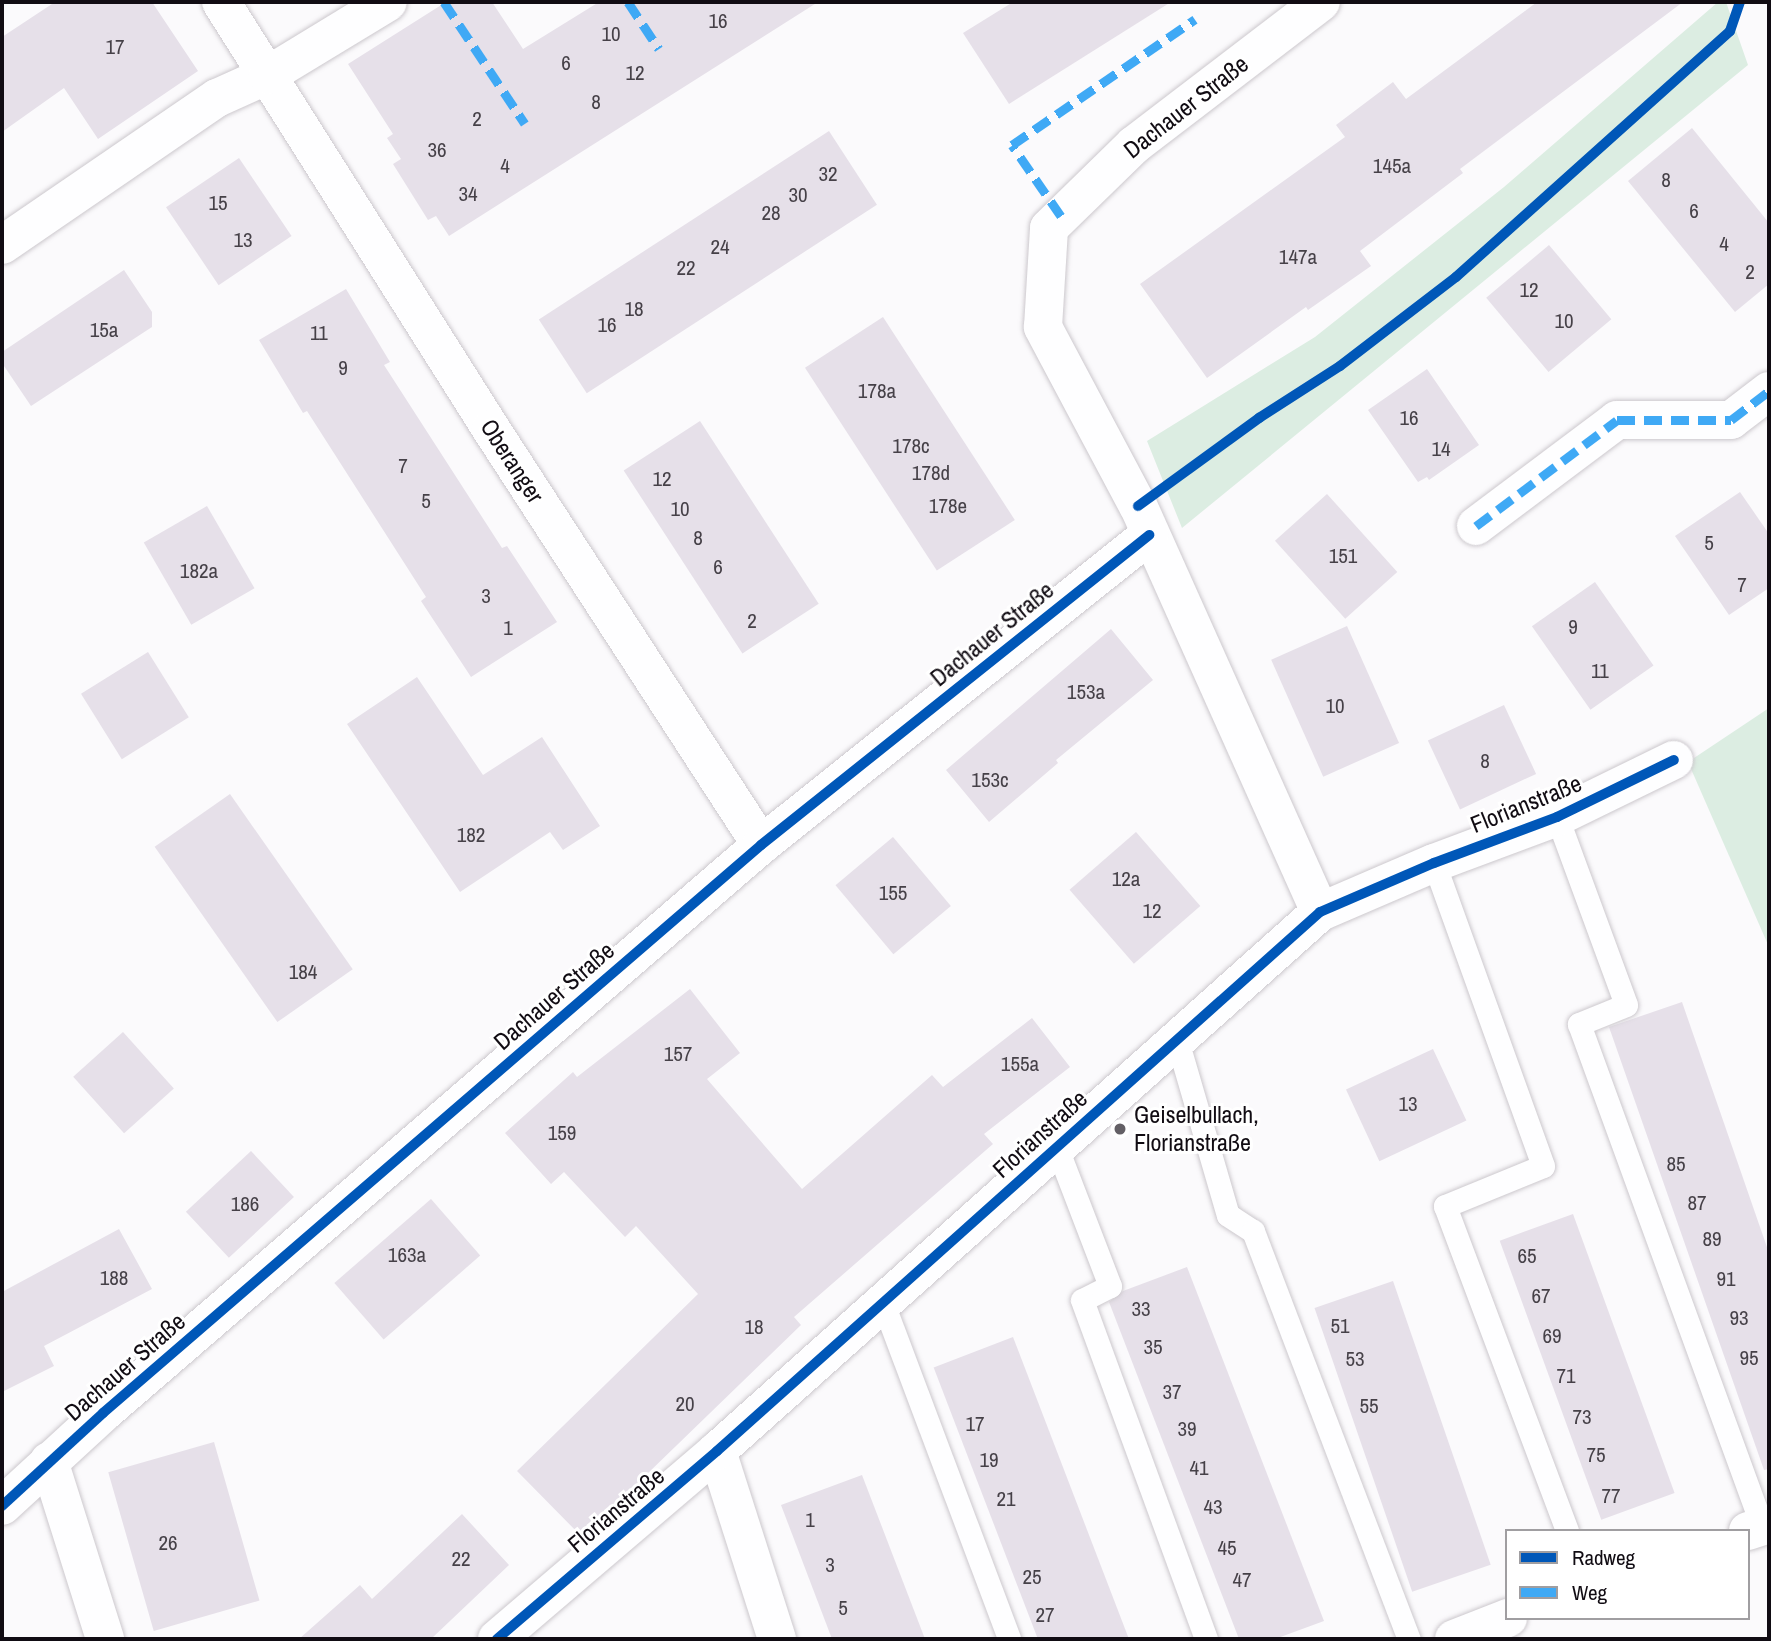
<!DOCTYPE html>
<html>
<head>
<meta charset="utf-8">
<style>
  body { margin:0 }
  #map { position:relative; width:1771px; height:1641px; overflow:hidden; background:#fbfafc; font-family:"Archivo Narrow",sans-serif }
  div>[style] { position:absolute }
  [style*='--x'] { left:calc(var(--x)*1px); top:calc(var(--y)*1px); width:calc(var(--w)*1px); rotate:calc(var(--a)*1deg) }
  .green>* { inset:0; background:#dcede2 }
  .building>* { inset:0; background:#e6e0e9; transform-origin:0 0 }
  .roads { filter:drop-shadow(0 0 2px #ccc8cd) drop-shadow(0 0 2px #ccc8cd) }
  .lane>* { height:23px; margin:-11.5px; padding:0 11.5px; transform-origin:11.5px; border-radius:11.5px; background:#fefeff }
  .street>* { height:38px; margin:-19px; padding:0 19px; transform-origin:19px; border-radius:19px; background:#fefeff }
  .quiet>* { height:9px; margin-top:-4.5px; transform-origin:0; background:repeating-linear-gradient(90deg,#3fa9f5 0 18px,transparent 0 27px) }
  .cycleway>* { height:10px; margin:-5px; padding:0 5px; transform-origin:5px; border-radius:5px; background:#0057b8 }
  .dots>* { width:19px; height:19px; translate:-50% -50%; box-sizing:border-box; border:4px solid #fff; border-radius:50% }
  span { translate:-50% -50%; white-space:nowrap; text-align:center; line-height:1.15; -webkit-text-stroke:6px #fff; paint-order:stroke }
  .number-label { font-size:21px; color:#464148 }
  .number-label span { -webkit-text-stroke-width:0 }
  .street-label { font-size:24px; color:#110c13 }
  .poi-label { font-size:24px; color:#110c13 }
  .left { translate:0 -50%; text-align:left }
  .frame { position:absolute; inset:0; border:4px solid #110c13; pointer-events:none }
  .legend { position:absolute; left:1505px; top:1529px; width:245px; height:91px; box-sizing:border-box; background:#fff; border:2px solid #a09ea1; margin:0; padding:9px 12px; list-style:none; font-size:21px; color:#110c13 }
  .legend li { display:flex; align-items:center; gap:14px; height:35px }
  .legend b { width:35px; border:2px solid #a09ea1 }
</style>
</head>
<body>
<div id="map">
  <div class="green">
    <div style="clip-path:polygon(1718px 2px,1726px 2px,1748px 65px,1182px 528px,1147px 441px,1315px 337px,1504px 187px)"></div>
    <div style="clip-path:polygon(1769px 708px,1769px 947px,1688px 762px)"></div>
  </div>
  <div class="building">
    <div style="clip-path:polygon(55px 2px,152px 2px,198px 71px,98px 139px,64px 88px,2px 132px,2px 37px)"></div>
    <div style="clip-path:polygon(446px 2px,492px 2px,523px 49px,599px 2px,818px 2px,449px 236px,436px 216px,428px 220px,393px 164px,401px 159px,387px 138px,393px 134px,348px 64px)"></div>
    <div style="clip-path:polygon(1013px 2px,1171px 2px,1009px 104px,963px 33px)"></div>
    <div style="clip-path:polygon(1537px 2px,1683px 2px,1460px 169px,1463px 173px,1360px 251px,1371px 266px,1308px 310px,1306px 307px,1207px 378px,1140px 284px,1345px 137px,1336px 125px,1393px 82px,1406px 99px)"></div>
    <div style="clip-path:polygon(1692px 128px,1769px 223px,1769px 284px,1735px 312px,1628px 181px)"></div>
    <div style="left:829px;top:131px;width:88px;height:346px;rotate:57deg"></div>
    <div style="left:239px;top:158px;width:94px;height:88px;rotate:56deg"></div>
    <div style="left:1549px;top:245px;width:97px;height:82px;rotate:50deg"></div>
    <div style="clip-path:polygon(124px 270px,152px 312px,152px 327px,31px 406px,2px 363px,2px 352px)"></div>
    <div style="clip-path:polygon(346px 289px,390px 362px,384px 365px,502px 548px,507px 546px,557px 622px,471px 677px,421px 601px,426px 597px,307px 411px,303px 413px,259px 340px)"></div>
    <div style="left:883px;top:317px;width:242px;height:93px;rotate:57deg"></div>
    <div style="clip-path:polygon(1427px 369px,1479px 445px,1429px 480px,1427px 477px,1418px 482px,1368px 410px)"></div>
    <div style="left:700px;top:421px;width:218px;height:91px;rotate:57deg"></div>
    <div style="clip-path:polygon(1740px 492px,1769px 534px,1769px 588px,1729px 615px,1675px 536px)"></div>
    <div style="left:1327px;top:494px;width:105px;height:70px;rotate:48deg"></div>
    <div style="left:207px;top:506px;width:95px;height:73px;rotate:60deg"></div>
    <div style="left:1595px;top:582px;width:102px;height:77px;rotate:55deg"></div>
    <div style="left:1347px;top:626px;width:128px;height:83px;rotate:66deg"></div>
    <div style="clip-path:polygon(1111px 629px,1153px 680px,1056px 760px,1058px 763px,989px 822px,946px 770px)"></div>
    <div style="left:148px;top:652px;width:77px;height:79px;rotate:58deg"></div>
    <div style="clip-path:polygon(417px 677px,483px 775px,542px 737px,600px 826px,563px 850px,550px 832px,460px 892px,347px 724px)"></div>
    <div style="left:1504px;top:705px;width:76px;height:84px;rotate:65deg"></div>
    <div style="left:230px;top:794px;width:214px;height:92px;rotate:55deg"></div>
    <div style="left:1136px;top:832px;width:98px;height:88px;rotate:49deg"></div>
    <div style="left:893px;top:837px;width:90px;height:75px;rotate:50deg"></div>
    <div style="clip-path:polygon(690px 989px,740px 1053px,707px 1079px,802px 1189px,932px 1075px,943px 1087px,1032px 1018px,1070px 1067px,984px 1134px,993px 1144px,794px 1317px,801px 1325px,582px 1537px,517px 1471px,698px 1294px,636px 1226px,625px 1237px,564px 1172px,551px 1184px,505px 1133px,573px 1072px,577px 1077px)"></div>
    <div style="clip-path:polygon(1682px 1002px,1769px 1253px,1769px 1469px,1764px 1470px,1609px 1027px)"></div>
    <div style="left:123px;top:1032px;width:76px;height:67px;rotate:48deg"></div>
    <div style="left:1433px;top:1049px;width:79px;height:96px;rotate:65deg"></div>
    <div style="left:251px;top:1151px;width:63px;height:89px;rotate:47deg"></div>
    <div style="left:431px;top:1199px;width:75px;height:128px;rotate:49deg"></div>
    <div style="left:1573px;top:1214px;width:297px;height:78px;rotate:70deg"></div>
    <div style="clip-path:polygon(119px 1229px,152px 1289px,44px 1346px,54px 1366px,2px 1392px,2px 1292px)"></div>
    <div style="clip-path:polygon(1187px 1267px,1324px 1621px,1275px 1639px,1239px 1639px,1109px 1302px,1123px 1291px)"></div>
    <div style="left:1393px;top:1281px;width:300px;height:83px;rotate:71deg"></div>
    <div style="left:1013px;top:1337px;width:323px;height:85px;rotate:69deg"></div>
    <div style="left:214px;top:1442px;width:165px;height:110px;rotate:74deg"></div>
    <div style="clip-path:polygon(862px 1475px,925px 1639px,832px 1639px,781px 1505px)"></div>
    <div style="clip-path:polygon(462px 1514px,509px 1565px,431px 1639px,299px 1639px,360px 1585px,372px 1599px)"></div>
  </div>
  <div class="roads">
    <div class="lane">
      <div style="--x:1557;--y:817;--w:200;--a:69.8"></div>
      <div style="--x:1626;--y:1005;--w:51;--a:158"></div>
      <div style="--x:1579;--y:1024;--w:534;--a:69.97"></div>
      <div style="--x:1434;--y:863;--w:322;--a:70.2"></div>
      <div style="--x:1543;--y:1166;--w:106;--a:157.8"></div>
      <div style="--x:1445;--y:1206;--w:347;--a:69.4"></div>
      <div style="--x:1177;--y:1040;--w:182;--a:73.8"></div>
      <div style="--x:1228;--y:1215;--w:30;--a:33"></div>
      <div style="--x:1253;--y:1231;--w:437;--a:69.1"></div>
      <div style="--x:1057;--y:1148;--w:148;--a:69"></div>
      <div style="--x:1110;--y:1286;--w:31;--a:153"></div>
      <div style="--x:1082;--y:1300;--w:361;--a:69.9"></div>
      <div style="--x:883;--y:1303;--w:359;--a:69.4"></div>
    </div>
    <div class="street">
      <div style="--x:221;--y:2;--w:505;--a:57.69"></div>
      <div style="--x:491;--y:429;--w:496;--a:57"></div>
      <div style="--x:2;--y:245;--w:260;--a:-34.4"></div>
      <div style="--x:217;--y:98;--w:56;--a:-24.3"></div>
      <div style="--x:268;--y:75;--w:140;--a:-31.3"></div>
      <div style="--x:1476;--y:526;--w:176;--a:-36.9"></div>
      <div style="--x:1617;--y:420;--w:114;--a:0"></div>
      <div style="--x:1731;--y:420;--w:48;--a:-37.3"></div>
      <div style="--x:1320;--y:912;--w:445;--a:-114.1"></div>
      <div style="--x:1138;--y:506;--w:203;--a:-118"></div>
      <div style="--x:1043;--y:327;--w:99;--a:-86.5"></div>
      <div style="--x:1049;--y:228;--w:119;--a:-44.3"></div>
      <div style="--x:1134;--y:145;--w:235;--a:-37.4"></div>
      <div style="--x:717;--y:1451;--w:197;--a:72.3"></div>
      <div style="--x:49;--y:1461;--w:187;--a:72.5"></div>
      <div style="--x:2;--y:1506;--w:137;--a:-42.6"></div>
      <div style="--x:103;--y:1413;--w:869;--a:-40.8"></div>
      <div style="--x:761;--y:845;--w:497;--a:-38.6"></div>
      <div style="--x:1748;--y:1531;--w:22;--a:-18"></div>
      <div style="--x:497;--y:1639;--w:289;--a:-40.5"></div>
      <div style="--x:717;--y:1451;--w:809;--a:-41.79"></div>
      <div style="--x:1320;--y:912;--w:124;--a:-23.3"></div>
      <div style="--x:1434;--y:863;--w:131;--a:-20.5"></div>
      <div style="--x:1557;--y:817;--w:130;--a:-26"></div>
      <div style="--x:1454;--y:1639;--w:58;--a:-21.3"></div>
    </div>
  </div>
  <div class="quiet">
    <div style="--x:444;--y:2;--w:146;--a:56.4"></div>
    <div style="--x:628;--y:2;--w:56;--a:56.6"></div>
    <div style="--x:1061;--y:216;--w:86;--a:-124.6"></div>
    <div style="--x:1012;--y:145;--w:222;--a:-34.5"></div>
    <div style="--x:1476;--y:526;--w:176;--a:-36.9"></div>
    <div style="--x:1617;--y:420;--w:114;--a:0"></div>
    <div style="--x:1731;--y:420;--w:48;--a:-37.3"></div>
  </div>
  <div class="cycleway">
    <div style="--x:1138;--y:506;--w:150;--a:-36"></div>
    <div style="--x:1259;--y:418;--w:96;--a:-32.7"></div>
    <div style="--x:1340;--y:366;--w:146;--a:-37.5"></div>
    <div style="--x:1456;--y:277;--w:368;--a:-41.9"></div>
    <div style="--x:1730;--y:31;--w:31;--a:-71"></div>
    <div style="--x:2;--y:1506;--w:137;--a:-42.6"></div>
    <div style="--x:103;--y:1413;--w:869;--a:-40.8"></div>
    <div style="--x:761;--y:845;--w:497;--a:-38.6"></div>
    <div style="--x:497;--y:1639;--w:289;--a:-40.5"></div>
    <div style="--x:717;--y:1451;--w:809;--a:-41.79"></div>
    <div style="--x:1320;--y:912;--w:124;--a:-23.3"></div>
    <div style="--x:1434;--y:863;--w:131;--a:-20.5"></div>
    <div style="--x:1557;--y:817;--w:130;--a:-26"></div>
  </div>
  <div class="dots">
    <div style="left:1120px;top:1129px;background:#635f65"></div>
  </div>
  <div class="number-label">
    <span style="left:718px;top:21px">16</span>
    <span style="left:611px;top:34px">10</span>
    <span style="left:115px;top:47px">17</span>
    <span style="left:566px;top:63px">6</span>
    <span style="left:635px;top:73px">12</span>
    <span style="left:596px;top:102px">8</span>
    <span style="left:477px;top:119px">2</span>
    <span style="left:437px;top:150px">36</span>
    <span style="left:505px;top:166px">4</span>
    <span style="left:1392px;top:166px">145a</span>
    <span style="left:828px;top:174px">32</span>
    <span style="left:1666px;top:180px">8</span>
    <span style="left:468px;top:194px">34</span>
    <span style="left:798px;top:195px">30</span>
    <span style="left:218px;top:203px">15</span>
    <span style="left:1694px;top:211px">6</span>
    <span style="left:771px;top:213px">28</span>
    <span style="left:243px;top:240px">13</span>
    <span style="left:1724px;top:244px">4</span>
    <span style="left:720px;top:247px">24</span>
    <span style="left:1298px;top:257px">147a</span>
    <span style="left:686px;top:268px">22</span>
    <span style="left:1750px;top:272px">2</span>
    <span style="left:1529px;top:290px">12</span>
    <span style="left:634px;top:309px">18</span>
    <span style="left:1564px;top:321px">10</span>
    <span style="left:607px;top:325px">16</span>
    <span style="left:104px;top:330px">15a</span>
    <span style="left:319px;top:333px">11</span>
    <span style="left:343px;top:368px">9</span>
    <span style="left:877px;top:391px">178a</span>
    <span style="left:1409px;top:418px">16</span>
    <span style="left:911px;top:446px">178c</span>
    <span style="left:1441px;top:449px">14</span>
    <span style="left:403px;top:466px">7</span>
    <span style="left:931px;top:473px">178d</span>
    <span style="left:662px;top:479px">12</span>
    <span style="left:426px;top:501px">5</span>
    <span style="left:948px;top:506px">178e</span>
    <span style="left:680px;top:509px">10</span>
    <span style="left:698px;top:538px">8</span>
    <span style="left:1709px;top:543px">5</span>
    <span style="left:1343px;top:556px">151</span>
    <span style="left:718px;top:567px">6</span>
    <span style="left:199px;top:571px">182a</span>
    <span style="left:1742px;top:585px">7</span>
    <span style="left:486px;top:596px">3</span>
    <span style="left:752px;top:621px">2</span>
    <span style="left:1573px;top:627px">9</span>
    <span style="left:508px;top:628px">1</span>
    <span style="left:1600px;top:671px">11</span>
    <span style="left:1086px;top:692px">153a</span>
    <span style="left:1335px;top:706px">10</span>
    <span style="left:1485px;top:761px">8</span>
    <span style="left:990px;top:780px">153c</span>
    <span style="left:471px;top:835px">182</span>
    <span style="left:1126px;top:879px">12a</span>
    <span style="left:893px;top:893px">155</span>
    <span style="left:1152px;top:911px">12</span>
    <span style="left:303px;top:972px">184</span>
    <span style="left:678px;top:1054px">157</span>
    <span style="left:1020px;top:1064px">155a</span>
    <span style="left:1408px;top:1104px">13</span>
    <span style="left:562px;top:1133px">159</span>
    <span style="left:1676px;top:1164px">85</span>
    <span style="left:1697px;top:1203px">87</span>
    <span style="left:245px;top:1204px">186</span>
    <span style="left:1712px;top:1239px">89</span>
    <span style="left:407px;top:1255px">163a</span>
    <span style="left:1527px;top:1256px">65</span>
    <span style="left:114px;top:1278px">188</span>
    <span style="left:1726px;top:1279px">91</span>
    <span style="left:1541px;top:1296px">67</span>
    <span style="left:1141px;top:1309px">33</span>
    <span style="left:1739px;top:1318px">93</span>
    <span style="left:1340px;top:1326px">51</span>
    <span style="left:754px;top:1327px">18</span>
    <span style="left:1552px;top:1336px">69</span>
    <span style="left:1153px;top:1347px">35</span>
    <span style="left:1749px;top:1358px">95</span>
    <span style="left:1355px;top:1359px">53</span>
    <span style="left:1566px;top:1376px">71</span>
    <span style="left:1172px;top:1392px">37</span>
    <span style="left:685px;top:1404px">20</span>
    <span style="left:1369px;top:1406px">55</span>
    <span style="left:1582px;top:1417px">73</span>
    <span style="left:975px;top:1424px">17</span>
    <span style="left:1187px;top:1429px">39</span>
    <span style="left:1596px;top:1455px">75</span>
    <span style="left:989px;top:1460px">19</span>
    <span style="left:1199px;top:1468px">41</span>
    <span style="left:1611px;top:1496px">77</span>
    <span style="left:1006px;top:1499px">21</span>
    <span style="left:1213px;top:1507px">43</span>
    <span style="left:810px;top:1520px">1</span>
    <span style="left:168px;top:1543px">26</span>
    <span style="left:1227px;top:1548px">45</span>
    <span style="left:461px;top:1559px">22</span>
    <span style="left:830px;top:1565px">3</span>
    <span style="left:1032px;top:1577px">25</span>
    <span style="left:1242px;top:1580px">47</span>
    <span style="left:843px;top:1608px">5</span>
    <span style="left:1045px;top:1615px">27</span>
  </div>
  <div class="street-label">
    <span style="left:1186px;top:107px;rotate:-38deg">Dachauer Straße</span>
    <span style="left:512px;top:461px;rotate:57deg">Oberanger</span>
    <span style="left:992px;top:634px;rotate:-39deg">Dachauer Straße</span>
    <span style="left:1526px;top:804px;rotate:-22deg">Florianstraße</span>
    <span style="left:554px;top:996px;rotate:-41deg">Dachauer Straße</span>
    <span style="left:1040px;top:1134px;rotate:-42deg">Florianstraße</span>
    <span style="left:125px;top:1367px;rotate:-41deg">Dachauer Straße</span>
    <span style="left:616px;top:1510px;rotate:-40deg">Florianstraße</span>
  </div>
  <div class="poi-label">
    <span class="left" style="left:1134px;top:1129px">Geiselbullach,<br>Florianstraße</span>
  </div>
  <div class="frame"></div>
  <ul class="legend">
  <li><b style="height:9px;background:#0057b8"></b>Radweg</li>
  <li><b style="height:9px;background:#3fa9f5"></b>Weg</li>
  </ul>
</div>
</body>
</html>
